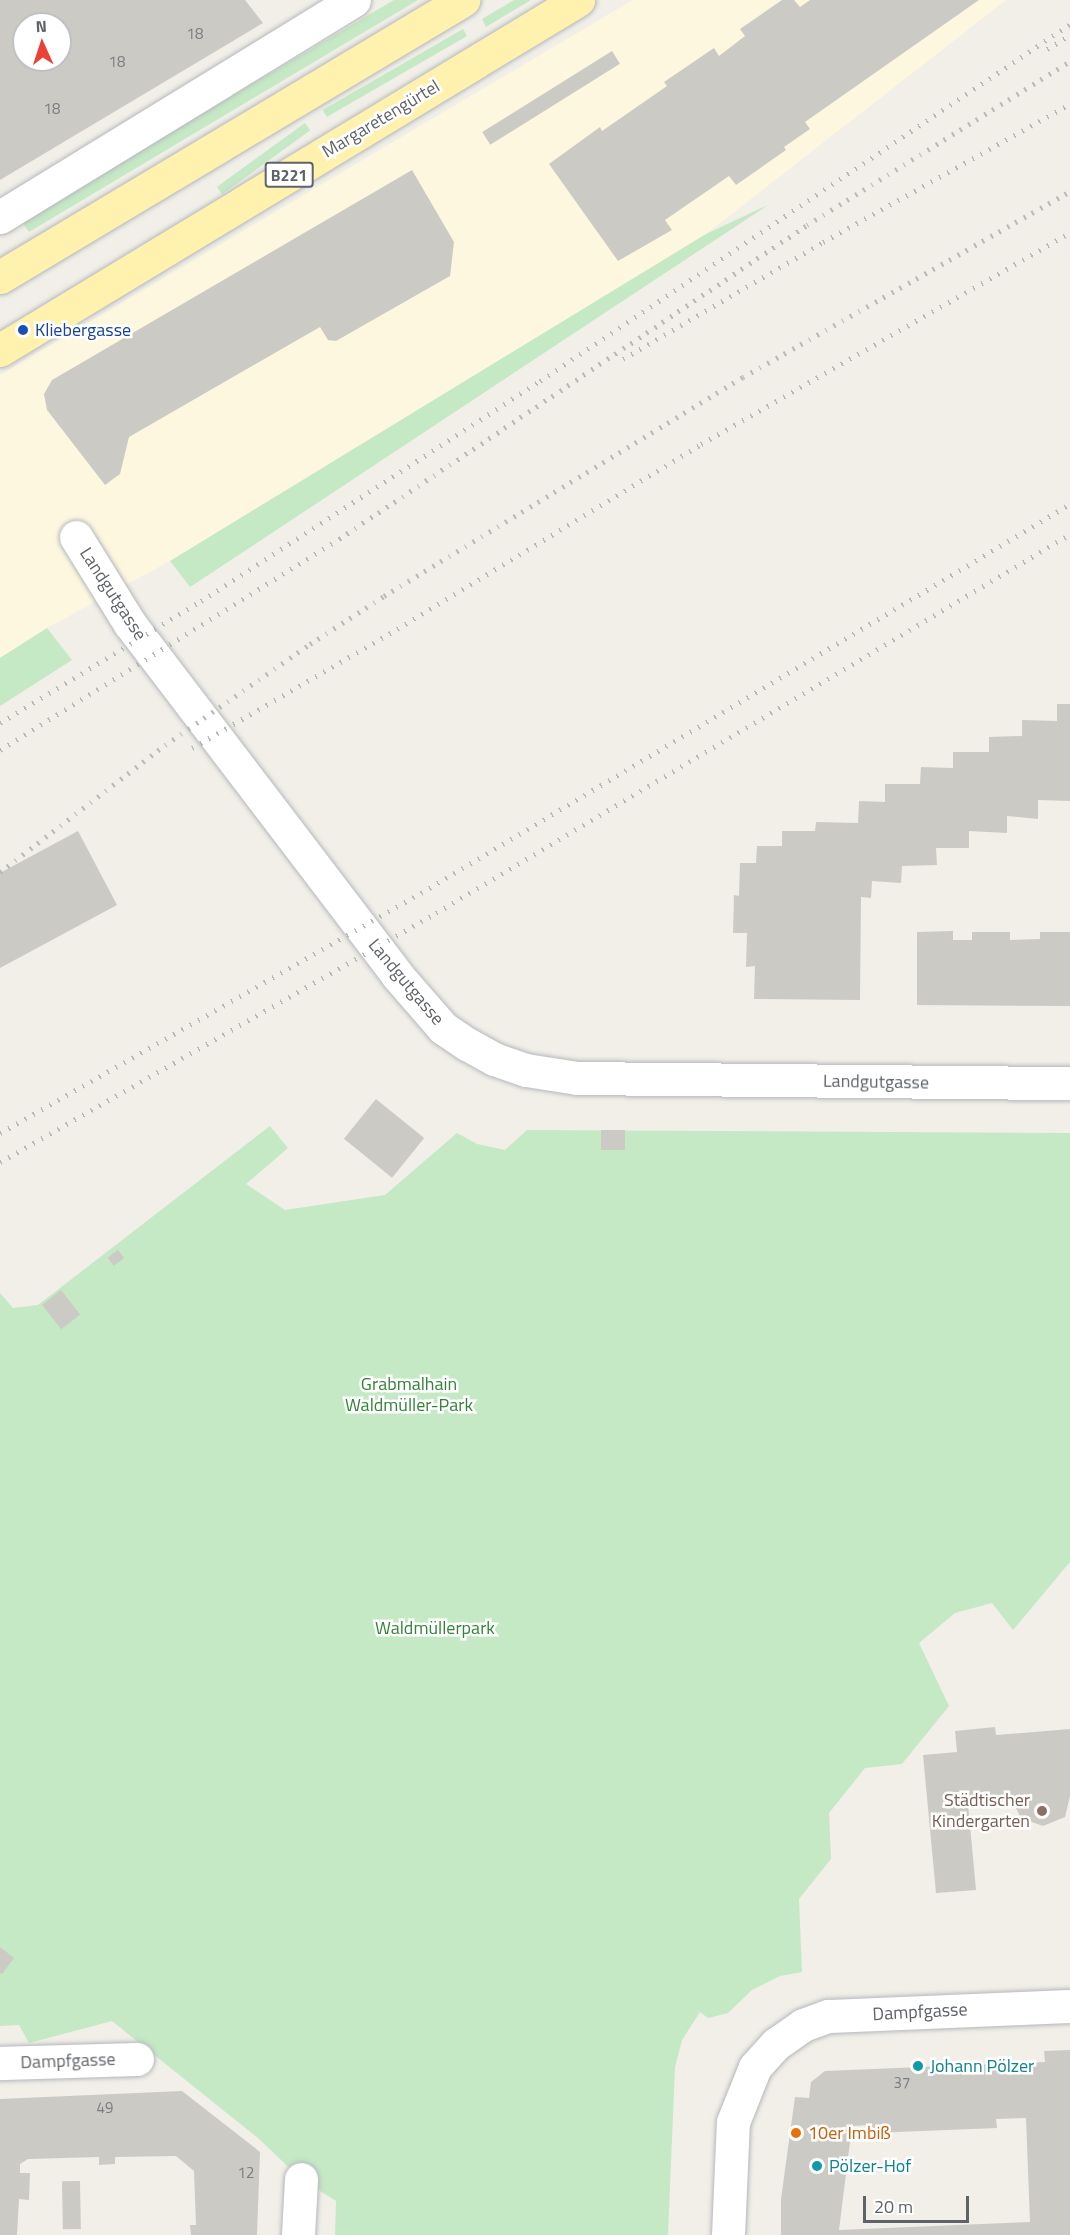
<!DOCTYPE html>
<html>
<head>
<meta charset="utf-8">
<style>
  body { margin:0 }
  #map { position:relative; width:1070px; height:2235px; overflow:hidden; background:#f1efe8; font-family:"Titillium Web",sans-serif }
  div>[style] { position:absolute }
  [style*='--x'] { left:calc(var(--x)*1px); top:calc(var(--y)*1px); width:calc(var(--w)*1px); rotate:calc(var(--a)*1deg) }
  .commercial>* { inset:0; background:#fef7e0 }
  .green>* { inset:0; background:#c5e8c5; transform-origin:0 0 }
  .building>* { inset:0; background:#cccac5; transform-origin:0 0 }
  .roads { filter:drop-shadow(0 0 2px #b5b8bc) drop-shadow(0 0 2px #b5b8bc) }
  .minor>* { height:33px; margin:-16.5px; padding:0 16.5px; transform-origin:16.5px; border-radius:16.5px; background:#fff }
  .major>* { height:33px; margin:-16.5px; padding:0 16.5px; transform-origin:16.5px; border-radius:16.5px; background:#fff2af }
  .rail>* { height:4.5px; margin-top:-2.25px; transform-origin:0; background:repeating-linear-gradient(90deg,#b6b7b8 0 1.5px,transparent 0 9.5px) }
  .dots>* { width:16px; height:16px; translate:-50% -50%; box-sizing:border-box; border:3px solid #fff; border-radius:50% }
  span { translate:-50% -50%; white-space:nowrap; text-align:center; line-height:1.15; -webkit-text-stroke:5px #fff; paint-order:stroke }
  .number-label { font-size:15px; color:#7a7d7f }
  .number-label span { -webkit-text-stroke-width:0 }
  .shield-label span { padding:2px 4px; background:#fff; border:2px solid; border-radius:4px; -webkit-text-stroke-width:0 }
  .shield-label { font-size:16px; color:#5f6368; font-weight:700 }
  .street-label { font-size:18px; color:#5f6368 }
  .transit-label { font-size:18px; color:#164399 }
  .left { translate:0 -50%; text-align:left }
  .park-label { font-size:18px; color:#348238 }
  .education-label { font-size:18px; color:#785e54 }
  .right { translate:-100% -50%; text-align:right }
  .culture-label { font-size:18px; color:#0d838f }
  .food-label { font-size:18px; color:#c56008 }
  .north { position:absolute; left:12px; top:12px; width:60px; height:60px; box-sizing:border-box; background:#fff; border:2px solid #bfc1c3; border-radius:50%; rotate:357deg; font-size:16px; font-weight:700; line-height:24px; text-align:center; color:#5f6368 }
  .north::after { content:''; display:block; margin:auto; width:21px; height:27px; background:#ea4335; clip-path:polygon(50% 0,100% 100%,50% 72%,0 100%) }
  .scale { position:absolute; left:863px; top:2196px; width:106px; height:27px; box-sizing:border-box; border:3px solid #5f6368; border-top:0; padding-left:8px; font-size:18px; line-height:21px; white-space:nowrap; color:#5f6368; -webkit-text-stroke:4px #fff; paint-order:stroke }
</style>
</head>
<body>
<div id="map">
  <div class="commercial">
    <div style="clip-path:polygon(633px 0,1006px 0,706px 234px,170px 561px,47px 628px,0 658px,0 375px)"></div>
  </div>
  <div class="green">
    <div style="clip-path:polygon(394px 0,418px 0,29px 232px,21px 221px)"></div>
    <div style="clip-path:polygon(514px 0,531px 0,486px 27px,482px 19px)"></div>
    <div style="left:463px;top:29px;width:8px;height:162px;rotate:60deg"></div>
    <div style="left:305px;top:123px;width:9px;height:109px;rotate:54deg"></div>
    <div style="clip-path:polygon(768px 205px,190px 587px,170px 561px,706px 234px)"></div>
    <div style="clip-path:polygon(47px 628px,72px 660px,0 706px,0 658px)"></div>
    <div style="clip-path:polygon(270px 1126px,288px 1148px,246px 1184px,285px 1210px,385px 1195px,457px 1133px,477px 1144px,505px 1150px,527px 1130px,1070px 1133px,1070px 1562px,1013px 1630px,992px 1603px,955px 1613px,919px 1643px,949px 1706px,902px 1764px,865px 1768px,829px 1813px,831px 1859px,799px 1899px,802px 1972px,780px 1976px,752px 1990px,728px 2013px,708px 2018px,700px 2012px,682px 2040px,675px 2067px,668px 2235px,335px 2235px,336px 2201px,301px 2179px,259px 2139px,112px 2021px,29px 2043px,19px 2025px,0 2026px,0 1293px,13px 1308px,38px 1305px)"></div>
  </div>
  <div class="building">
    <div style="clip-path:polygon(evenodd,0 0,245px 0,263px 23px,0 180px,0 0,24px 24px,60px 24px,60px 60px,24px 60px,24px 24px)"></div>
    <div style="clip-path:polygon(782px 0,794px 0,800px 7px,810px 0,979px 0,805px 122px,810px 129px,784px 147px,786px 150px,736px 185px,729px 176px,665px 220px,672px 230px,618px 261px,549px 164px,600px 127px,602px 131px,667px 86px,664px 82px,714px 48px,719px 56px,745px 36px,740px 29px)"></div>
    <div style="left:612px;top:51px;width:15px;height:153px;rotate:58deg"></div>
    <div style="clip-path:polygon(412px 170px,454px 242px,450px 276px,336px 341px,328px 340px,320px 327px,129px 437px,120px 474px,105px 485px,47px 410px,44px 394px,52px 380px)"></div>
    <div style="clip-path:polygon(1057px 704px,1070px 704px,1070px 801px,1038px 800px,1038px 819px,1007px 816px,1007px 833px,969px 831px,969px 848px,936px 848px,937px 865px,902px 866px,901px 883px,872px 881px,871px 898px,861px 897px,860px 1000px,754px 999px,755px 966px,746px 967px,747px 933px,733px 933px,734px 895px,739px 896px,740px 863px,756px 863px,757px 846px,782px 846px,782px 831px,815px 831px,816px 822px,858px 823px,859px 801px,885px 802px,885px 784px,920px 784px,921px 767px,953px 768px,953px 752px,989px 752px,989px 737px,1022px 736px,1022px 720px,1057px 721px)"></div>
    <div style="clip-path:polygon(78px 831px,117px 905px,0 968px,0 873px)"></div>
    <div style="clip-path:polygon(953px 931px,953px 940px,972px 940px,972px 932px,1010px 932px,1010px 940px,1040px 939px,1040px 932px,1070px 932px,1070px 1006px,917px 1005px,917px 932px)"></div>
    <div style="left:376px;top:1099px;width:62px;height:51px;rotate:39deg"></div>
    <div style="left:601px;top:1130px;width:24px;height:20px"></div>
    <div style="left:118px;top:1250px;width:10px;height:13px;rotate:53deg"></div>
    <div style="left:61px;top:1290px;width:31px;height:24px;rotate:52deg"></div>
    <div style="clip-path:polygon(995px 1727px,996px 1735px,1070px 1729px,1070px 1796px,1065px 1817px,1043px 1826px,1021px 1818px,1012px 1800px,968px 1804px,976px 1890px,936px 1893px,923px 1755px,957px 1752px,955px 1731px)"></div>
    <div style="clip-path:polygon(0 1947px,14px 1958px,2px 1974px,0 1973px)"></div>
    <div style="clip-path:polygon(evenodd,1070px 2050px,1070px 2235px,781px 2235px,781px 2199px,795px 2097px,809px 2098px,811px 2082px,825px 2071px,1045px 2062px,1044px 2051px,1070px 2050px,1026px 2118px,1030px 2222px,839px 2230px,852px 2126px,872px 2125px,872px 2133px,997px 2128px,996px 2119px,1026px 2118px)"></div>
    <div style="clip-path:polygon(182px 2091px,260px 2152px,257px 2235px,191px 2235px,190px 2225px,196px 2225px,194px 2171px,176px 2156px,115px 2157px,115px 2164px,99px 2165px,99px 2157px,28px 2159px,20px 2164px,20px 2173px,30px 2173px,29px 2200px,19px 2199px,17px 2235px,0 2235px,0 2099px)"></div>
    <div style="left:80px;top:2181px;width:48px;height:18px;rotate:89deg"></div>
  </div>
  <div class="roads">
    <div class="minor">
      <div style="--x:0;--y:217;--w:415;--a:-31.5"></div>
      <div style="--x:76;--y:537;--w:102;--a:58.2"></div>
      <div style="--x:130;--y:624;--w:441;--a:52.7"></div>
      <div style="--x:397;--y:975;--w:70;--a:49"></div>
      <div style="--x:443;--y:1028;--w:29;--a:34"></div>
      <div style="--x:467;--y:1044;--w:31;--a:29"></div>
      <div style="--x:494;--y:1059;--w:34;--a:19"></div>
      <div style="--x:526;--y:1070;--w:52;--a:8.9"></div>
      <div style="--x:577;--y:1078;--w:493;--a:0.6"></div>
      <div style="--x:0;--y:2063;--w:137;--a:-1.7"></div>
      <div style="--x:298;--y:2235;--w:56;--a:-86.9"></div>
      <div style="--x:728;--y:2235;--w:113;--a:-87.5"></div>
      <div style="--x:733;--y:2122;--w:59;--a:-68.2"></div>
      <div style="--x:755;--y:2067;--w:31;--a:-48"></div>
      <div style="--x:776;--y:2044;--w:33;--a:-35"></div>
      <div style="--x:803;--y:2025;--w:27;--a:-20"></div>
      <div style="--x:828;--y:2016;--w:242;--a:-2.4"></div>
    </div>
    <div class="major">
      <div style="--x:0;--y:277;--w:540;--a:-30.89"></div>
      <div style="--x:0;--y:350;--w:676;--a:-31.2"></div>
    </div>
  </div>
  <div class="rail">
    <div style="--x:1047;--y:49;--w:27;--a:-31"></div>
    <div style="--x:623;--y:359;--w:232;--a:-30.3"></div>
    <div style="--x:823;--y:242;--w:283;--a:-29.2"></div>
    <div style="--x:0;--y:723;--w:235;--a:-31.3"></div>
    <div style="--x:201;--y:601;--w:404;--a:-33"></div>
    <div style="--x:540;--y:381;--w:639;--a:-33.96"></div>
    <div style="--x:192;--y:748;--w:237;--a:-30.1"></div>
    <div style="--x:397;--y:629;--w:356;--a:-31.3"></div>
    <div style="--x:701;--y:444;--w:425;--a:-29.8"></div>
    <div style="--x:0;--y:750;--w:399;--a:-31.9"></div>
    <div style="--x:339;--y:539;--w:564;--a:-33.86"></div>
    <div style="--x:807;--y:225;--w:310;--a:-31.9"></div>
    <div style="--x:0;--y:872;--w:208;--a:-37.6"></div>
    <div style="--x:165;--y:745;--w:177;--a:-34.9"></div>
    <div style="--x:310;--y:644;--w:88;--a:-33"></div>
    <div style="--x:384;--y:596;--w:421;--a:-31.4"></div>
    <div style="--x:743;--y:377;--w:376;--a:-29.6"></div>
    <div style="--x:0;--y:1133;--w:485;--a:-29.7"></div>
    <div style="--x:421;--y:893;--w:757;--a:-30.94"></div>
    <div style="--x:0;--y:1162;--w:502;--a:-29.73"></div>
    <div style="--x:436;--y:913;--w:739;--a:-30.87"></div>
  </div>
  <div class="dots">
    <div style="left:23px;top:330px;background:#1a4fb4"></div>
    <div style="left:1042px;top:1811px;background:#8d6e63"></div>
    <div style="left:918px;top:2066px;background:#0f9aa8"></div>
    <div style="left:796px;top:2133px;background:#e8710a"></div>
    <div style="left:817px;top:2166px;background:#0f9aa8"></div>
  </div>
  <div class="number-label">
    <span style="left:195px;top:34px">18</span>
    <span style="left:117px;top:62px">18</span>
    <span style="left:52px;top:109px">18</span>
    <span style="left:902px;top:2083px">37</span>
    <span style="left:105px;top:2108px">49</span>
    <span style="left:246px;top:2173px">12</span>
  </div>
  <div class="shield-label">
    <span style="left:289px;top:175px">B221</span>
  </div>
  <div class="street-label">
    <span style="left:381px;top:119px;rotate:-31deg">Margaretengürtel</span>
    <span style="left:113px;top:594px;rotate:57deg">Landgutgasse</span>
    <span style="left:406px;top:982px;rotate:50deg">Landgutgasse</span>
    <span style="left:876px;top:1082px;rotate:1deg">Landgutgasse</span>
    <span style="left:920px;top:2012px;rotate:-3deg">Dampfgasse</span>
    <span style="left:68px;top:2061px;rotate:-2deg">Dampfgasse</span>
  </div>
  <div class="transit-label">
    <span class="left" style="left:35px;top:330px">Kliebergasse</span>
  </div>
  <div class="park-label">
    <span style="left:409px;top:1395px">Grabmalhain<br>Waldmüller-Park</span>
    <span style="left:435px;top:1628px">Waldmüllerpark</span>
  </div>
  <div class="education-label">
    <span class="right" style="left:1030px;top:1811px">Städtischer<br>Kindergarten</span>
  </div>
  <div class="culture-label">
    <span class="left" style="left:930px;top:2066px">Johann Pölzer</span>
    <span class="left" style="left:829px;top:2166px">Pölzer-Hof</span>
  </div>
  <div class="food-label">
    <span class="left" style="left:808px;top:2133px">10er Imbiß</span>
  </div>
  <div class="north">N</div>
  <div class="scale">20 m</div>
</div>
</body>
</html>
